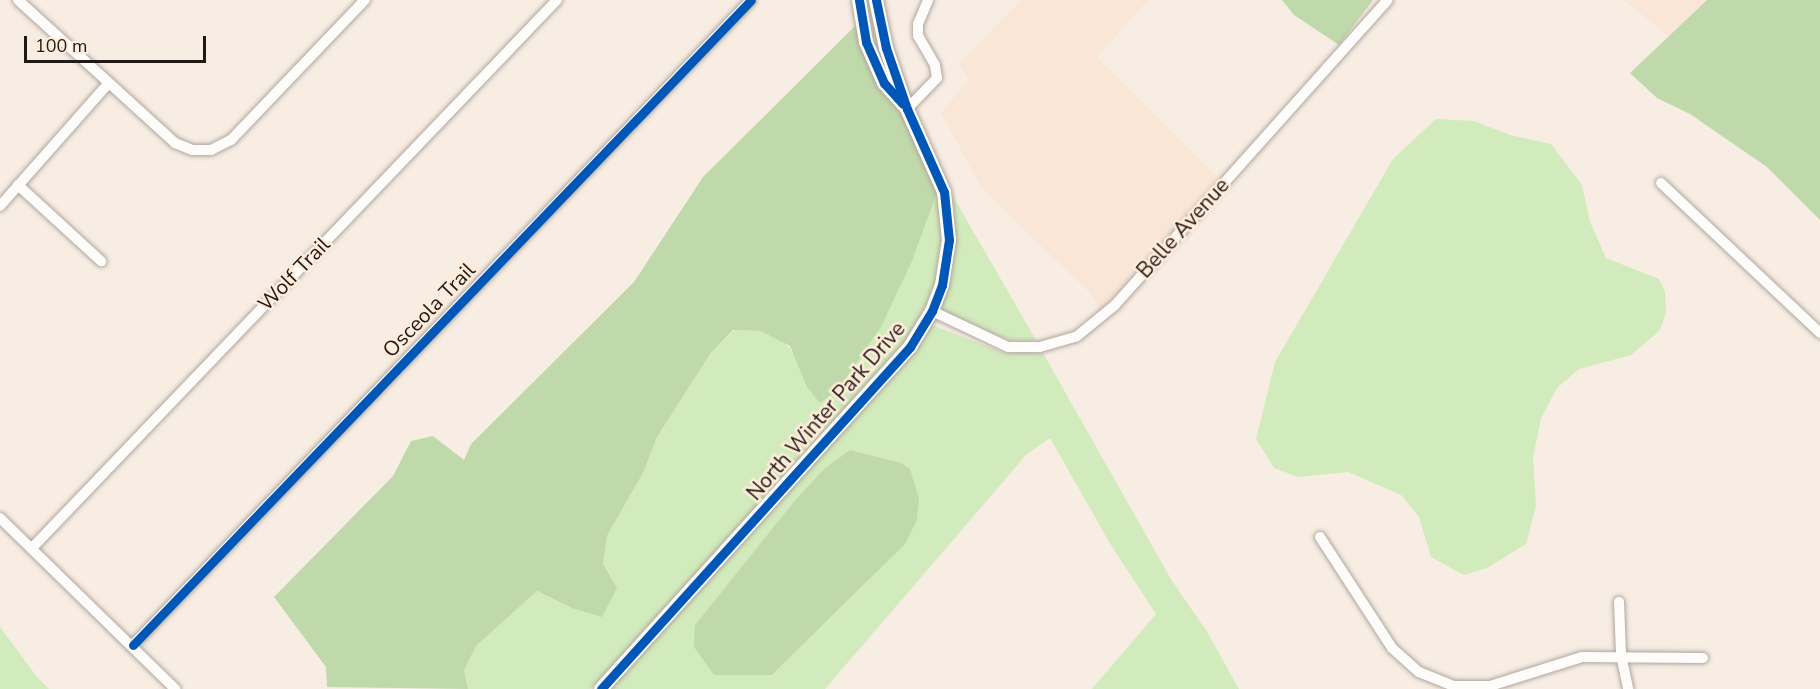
<!DOCTYPE html>
<html>
<head>
<meta charset="utf-8">
<style>
  body { margin:0 }
  #map { position:relative; width:1820px; height:689px; overflow:hidden; background:#f7ede3; font-family:"Nunito Sans",sans-serif }
  div>[style] { position:absolute }
  [style*='--x'] { left:calc(var(--x)*1px); top:calc(var(--y)*1px); width:calc(var(--w)*1px); rotate:calc(var(--a)*1deg) }
  .built>* { inset:0; background:#f9e6d6 }
  .green>* { inset:0; background:#d2ebbc }
  .forest>* { inset:0; background:#c0d9aa }
  .roads { filter:drop-shadow(0 0 2px #afa79f) drop-shadow(0 0 2px #afa79f) }
  .minor>* { height:10px; margin:-5px; padding:0 5px; transform-origin:5px; border-radius:5px; background:#fefcfb }
  .tertiary>* { height:14px; margin:-7px; padding:0 7px; transform-origin:7px; border-radius:7px; background:#fefcfb }
  .cycleway>* { height:9px; margin:-4.5px; padding:0 4.5px; transform-origin:4.5px; border-radius:4.5px; background:#0057b8 }
  span { translate:-50% -50%; white-space:nowrap; text-align:center; line-height:1.15; -webkit-text-stroke:5px #ffecdb; paint-order:stroke }
  .street-label { font-size:21px; color:#211a14 }
  .scale { position:absolute; left:24px; top:36px; width:182px; height:27px; box-sizing:border-box; border:3px solid #211a14; border-top:0; padding-left:8px; font-size:18px; line-height:21px; white-space:nowrap; color:#211a14; -webkit-text-stroke:4px #ffecdb; paint-order:stroke }
</style>
</head>
<body>
<div id="map">
  <div class="built">
    <div style="clip-path:polygon(1021px 0,1148px 0,1097px 57px,1219px 179px,1100px 311px,1089px 292px,982px 189px,941px 113px,968px 80px,959px 64px)"></div>
    <div style="clip-path:polygon(1624px 0,1707px 0,1668px 36px)"></div>
  </div>
  <div class="green">
    <div style="clip-path:polygon(1436px 119px,1474px 121px,1510px 135px,1551px 144px,1582px 185px,1590px 222px,1606px 258px,1659px 279px,1665px 292px,1666px 313px,1660px 330px,1631px 355px,1579px 369px,1557px 388px,1541px 418px,1533px 458px,1536px 506px,1526px 544px,1487px 568px,1464px 575px,1431px 557px,1419px 517px,1401px 495px,1348px 472px,1298px 477px,1274px 468px,1256px 439px,1275px 362px,1393px 159px)"></div>
    <div style="clip-path:polygon(937px 192px,942px 240px,936px 284px,924px 315px,904px 344px,596px 685px,590px 689px,468px 689px,464px 670px,476px 646px,537px 591px,572px 608px,617px 588px,603px 562px,607px 536px,644px 471px,657px 437px,710px 354px,734px 330px,761px 331px,783px 340px,799px 361px,807px 387px,838px 390px,897px 293px)"></div>
    <div style="clip-path:polygon(951px 193px,1036px 340px,1010px 340px,938px 313px,949px 285px,955px 240px)"></div>
    <div style="clip-path:polygon(evenodd,932px 325px,1005px 353px,1043px 353px,1172px 581px,1206px 630px,1239px 689px,1092px 689px,1156px 614px,1111px 545px,1050px 438px,1027px 454px,825px 689px,609px 689px,914px 351px,932px 325px,850px 450px,902px 463px,910px 469px,869px 580px,772px 675px,714px 675px,695px 625px,791px 505px,850px 450px)"></div>
    <div style="clip-path:polygon(0 627px,37px 677px,49px 689px,0 689px)"></div>
  </div>
  <div class="forest">
    <div style="clip-path:polygon(1282px 0,1373px 0,1339px 45px,1294px 15px)"></div>
    <div style="clip-path:polygon(1707px 0,1820px 0,1820px 220px,1767px 167px,1690px 114px,1657px 98px,1630px 73px)"></div>
    <div style="clip-path:polygon(855px 26px,878px 86px,901px 113px,937px 192px,912px 261px,881px 327px,838px 390px,820px 403px,807px 387px,790px 346px,761px 331px,733px 330px,710px 354px,657px 437px,644px 471px,607px 536px,603px 563px,617px 588px,602px 617px,572px 608px,537px 591px,476px 646px,464px 670px,468px 689px,327px 687px,326px 667px,274px 597px,393px 476px,411px 441px,433px 436px,464px 460px,471px 444px,634px 282px,703px 177px)"></div>
    <div style="clip-path:polygon(850px 450px,902px 463px,910px 469px,919px 499px,917px 520px,905px 544px,772px 675px,714px 675px,694px 647px,695px 625px,791px 505px,824px 469px)"></div>
  </div>
  <div class="roads">
    <div class="minor">
      <div style="--x:18;--y:0;--w:212;--a:42.3"></div>
      <div style="--x:175;--y:143;--w:18;--a:22"></div>
      <div style="--x:192;--y:150;--w:19;--a:0"></div>
      <div style="--x:211;--y:150;--w:22;--a:-27"></div>
      <div style="--x:231;--y:140;--w:194;--a:-46.3"></div>
      <div style="--x:907;--y:109;--w:43;--a:-45.9"></div>
      <div style="--x:937;--y:78;--w:13;--a:-99"></div>
      <div style="--x:935;--y:65;--w:34;--a:-120"></div>
      <div style="--x:918;--y:36;--w:12;--a:-90"></div>
      <div style="--x:918;--y:24;--w:26;--a:-67"></div>
      <div style="--x:1661;--y:183;--w:219;--a:43.3"></div>
      <div style="--x:18;--y:185;--w:113;--a:42.5"></div>
      <div style="--x:0;--y:206;--w:164;--a:-48.5"></div>
      <div style="--x:932;--y:311;--w:84;--a:25.3"></div>
      <div style="--x:1008;--y:347;--w:32;--a:0"></div>
      <div style="--x:1040;--y:347;--w:37;--a:-16"></div>
      <div style="--x:1076;--y:337;--w:50;--a:-39.4"></div>
      <div style="--x:1115;--y:305;--w:409;--a:-48.2"></div>
      <div style="--x:0;--y:518;--w:245;--a:44.3"></div>
      <div style="--x:1320;--y:537;--w:132;--a:57"></div>
      <div style="--x:1392;--y:648;--w:36;--a:42"></div>
      <div style="--x:1419;--y:672;--w:37;--a:22"></div>
      <div style="--x:1453;--y:686;--w:37;--a:0"></div>
      <div style="--x:1490;--y:686;--w:96;--a:-17.5"></div>
      <div style="--x:1582;--y:657;--w:121;--a:0.5"></div>
      <div style="--x:32;--y:548;--w:759;--a:-46.23"></div>
      <div style="--x:1619;--y:602;--w:53;--a:87.8"></div>
      <div style="--x:1621;--y:655;--w:35;--a:78"></div>
      <div style="--x:133;--y:645;--w:893;--a:-46.22"></div>
    </div>
    <div class="tertiary">
      <div style="--x:859;--y:0;--w:43;--a:80.5"></div>
      <div style="--x:866;--y:42;--w:45;--a:66.3"></div>
      <div style="--x:884;--y:83;--w:30;--a:48"></div>
      <div style="--x:601;--y:689;--w:461;--a:-47.9"></div>
      <div style="--x:910;--y:347;--w:42;--a:-58.6"></div>
      <div style="--x:932;--y:311;--w:28;--a:-69"></div>
      <div style="--x:942;--y:285;--w:46;--a:-81.2"></div>
      <div style="--x:949;--y:240;--w:48;--a:-95.9"></div>
      <div style="--x:944;--y:192;--w:91;--a:-114"></div>
      <div style="--x:907;--y:109;--w:65;--a:-109"></div>
      <div style="--x:886;--y:48;--w:49;--a:-101.8"></div>
    </div>
  </div>
  <div class="cycleway">
    <div style="--x:859;--y:0;--w:43;--a:80.5"></div>
    <div style="--x:866;--y:42;--w:45;--a:66.3"></div>
    <div style="--x:884;--y:83;--w:28;--a:48"></div>
    <div style="--x:133;--y:645;--w:893;--a:-46.22"></div>
    <div style="--x:601;--y:689;--w:461;--a:-47.9"></div>
    <div style="--x:910;--y:347;--w:42;--a:-58.6"></div>
    <div style="--x:932;--y:311;--w:28;--a:-69"></div>
    <div style="--x:942;--y:285;--w:46;--a:-81.2"></div>
    <div style="--x:949;--y:240;--w:48;--a:-95.9"></div>
    <div style="--x:944;--y:192;--w:91;--a:-114"></div>
    <div style="--x:907;--y:109;--w:65;--a:-109"></div>
    <div style="--x:886;--y:48;--w:49;--a:-101.8"></div>
  </div>
  <div class="street-label">
    <span style="left:1183px;top:228px;rotate:-48deg">Belle Avenue</span>
    <span style="left:294px;top:274px;rotate:-46deg">Wolf Trail</span>
    <span style="left:429px;top:310px;rotate:-46deg">Osceola Trail</span>
    <span style="left:826px;top:411px;rotate:-49deg">North Winter Park Drive</span>
  </div>
  <div class="scale">100 m</div>
</div>
</body>
</html>
